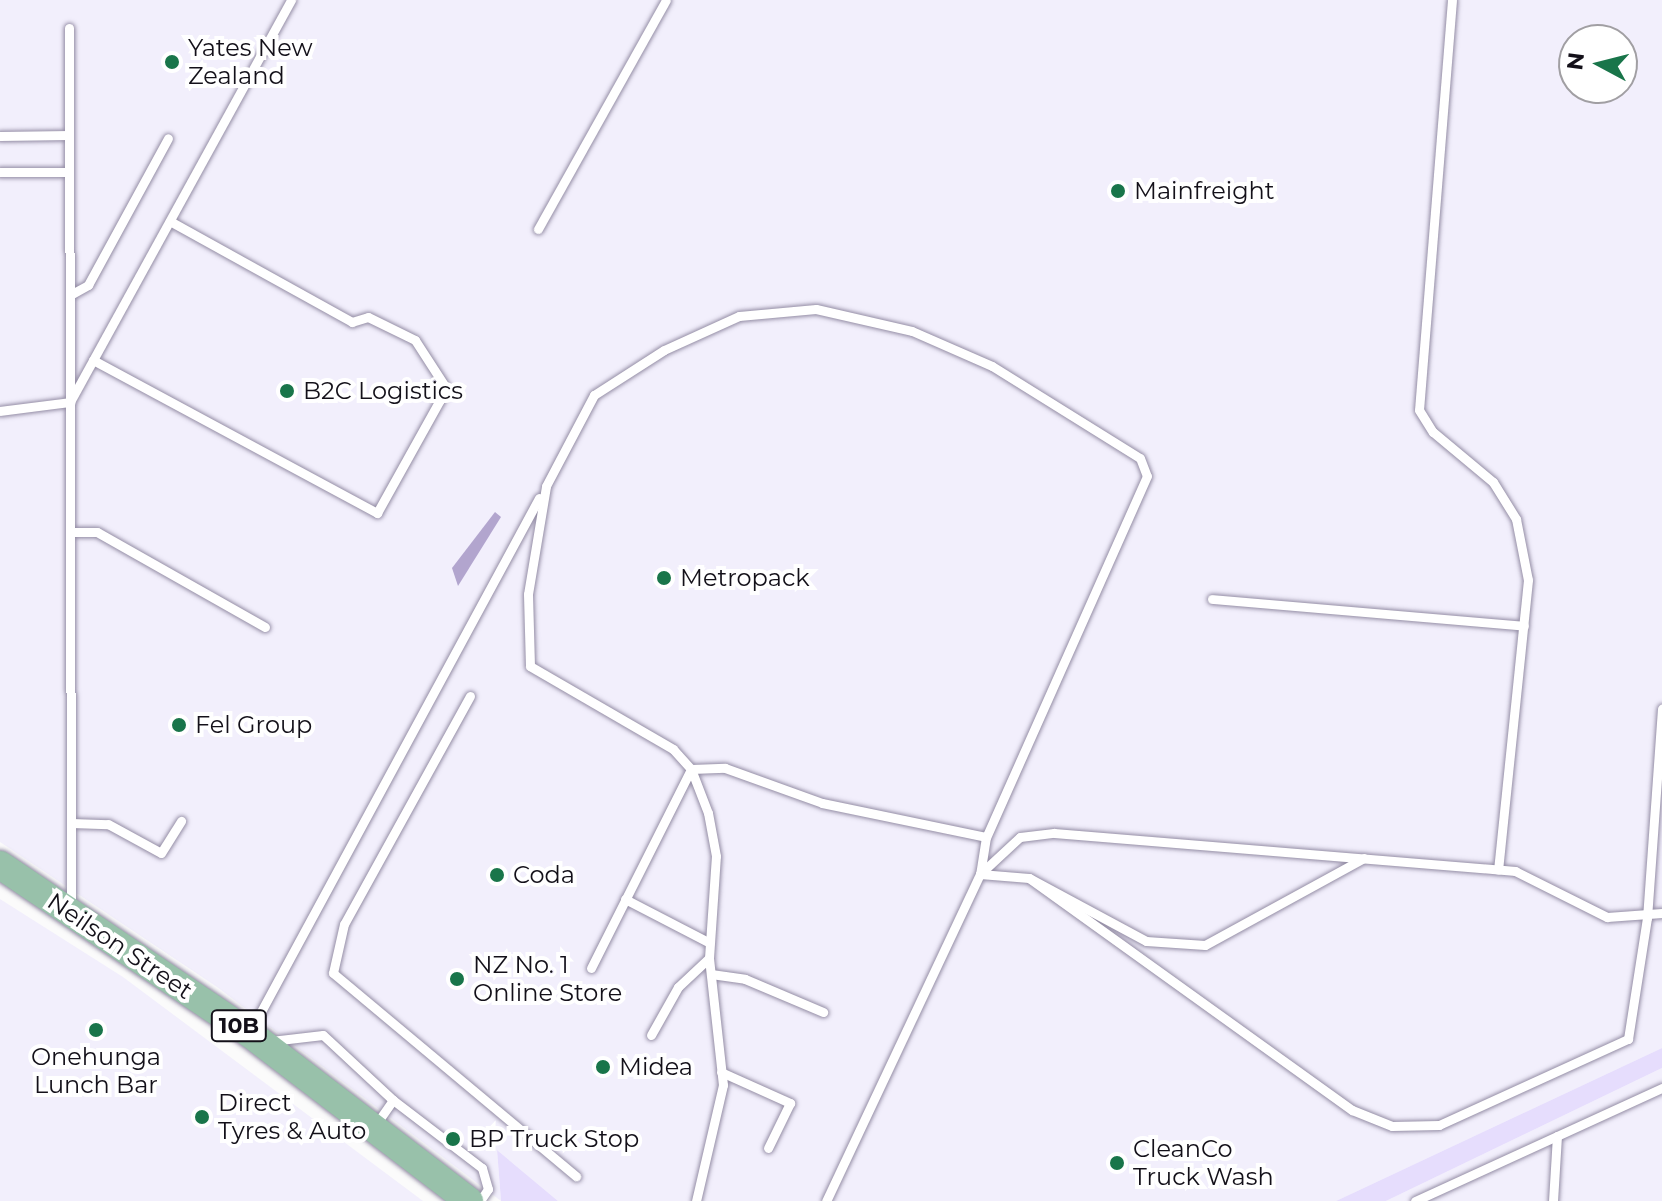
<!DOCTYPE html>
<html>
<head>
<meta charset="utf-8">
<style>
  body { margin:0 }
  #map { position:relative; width:1662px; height:1201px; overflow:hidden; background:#fbfbfb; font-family:Montserrat,sans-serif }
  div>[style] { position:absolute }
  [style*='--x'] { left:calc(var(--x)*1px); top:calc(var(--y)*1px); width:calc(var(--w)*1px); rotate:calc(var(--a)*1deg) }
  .built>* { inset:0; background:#f2effc }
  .green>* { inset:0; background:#e6ddfd }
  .water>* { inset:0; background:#b2a5ce }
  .roads { filter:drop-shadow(0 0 2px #948da5) drop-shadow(0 0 2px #948da5) }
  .lane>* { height:9px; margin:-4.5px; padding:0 4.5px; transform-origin:4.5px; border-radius:4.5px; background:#fff }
  .primary>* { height:28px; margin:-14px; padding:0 14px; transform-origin:14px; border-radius:14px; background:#98c1aa }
  .dots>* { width:22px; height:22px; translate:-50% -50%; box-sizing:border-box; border:4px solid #fff; border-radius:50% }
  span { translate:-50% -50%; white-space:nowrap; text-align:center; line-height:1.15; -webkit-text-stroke:8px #fff; paint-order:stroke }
  .shield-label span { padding:2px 6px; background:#fff; border:2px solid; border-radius:6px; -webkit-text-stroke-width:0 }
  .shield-label { font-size:22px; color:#131019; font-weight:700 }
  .poi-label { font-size:24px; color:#131019 }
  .left { translate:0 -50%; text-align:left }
  .street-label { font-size:24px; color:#131019 }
  .north { position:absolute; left:1558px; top:24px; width:80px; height:80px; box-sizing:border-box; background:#fff; border:2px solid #a19fa3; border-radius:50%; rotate:277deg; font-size:22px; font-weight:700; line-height:32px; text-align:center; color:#131019 }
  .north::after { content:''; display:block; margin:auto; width:28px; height:36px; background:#19754a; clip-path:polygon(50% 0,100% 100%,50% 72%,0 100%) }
</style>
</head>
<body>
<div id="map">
  <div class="built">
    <div style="clip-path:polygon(evenodd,0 0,1662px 0,1662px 1048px,1336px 1201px,558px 1201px,497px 1150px,501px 1201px,217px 987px,0 842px,0 0,1574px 40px,1622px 40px,1622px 88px,1574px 88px,1574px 40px)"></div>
    <div style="clip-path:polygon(0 899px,123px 977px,423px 1201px,0 1201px)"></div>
    <div style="clip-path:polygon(1662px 1068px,1662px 1201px,1386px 1201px)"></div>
  </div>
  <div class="green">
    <div style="clip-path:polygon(1662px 1048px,1662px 1068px,1386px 1201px,1336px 1201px)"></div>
    <div style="clip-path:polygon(497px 1150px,558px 1201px,501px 1201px)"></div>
  </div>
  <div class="water">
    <div style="clip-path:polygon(495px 512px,501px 517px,458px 586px,452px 568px)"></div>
  </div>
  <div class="roads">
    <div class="lane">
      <div style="--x:1452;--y:0;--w:411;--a:94.6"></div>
      <div style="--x:1419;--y:410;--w:26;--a:58"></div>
      <div style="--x:1433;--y:432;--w:78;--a:39.8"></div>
      <div style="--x:1493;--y:482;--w:44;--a:58.1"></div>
      <div style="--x:1516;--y:519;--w:62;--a:78.9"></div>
      <div style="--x:1528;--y:580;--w:291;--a:95.9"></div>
      <div style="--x:69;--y:28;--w:877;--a:89.87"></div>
      <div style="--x:0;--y:136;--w:69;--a:-0.8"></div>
      <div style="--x:0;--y:172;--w:69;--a:0"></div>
      <div style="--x:538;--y:229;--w:262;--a:-60.8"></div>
      <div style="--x:70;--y:295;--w:21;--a:-29"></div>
      <div style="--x:88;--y:285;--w:167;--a:-61.4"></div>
      <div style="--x:93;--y:360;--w:323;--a:28.3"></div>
      <div style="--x:377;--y:513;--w:129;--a:-60.9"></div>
      <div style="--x:440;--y:400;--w:13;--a:-63"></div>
      <div style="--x:446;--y:388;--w:57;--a:-122.9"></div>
      <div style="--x:415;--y:340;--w:52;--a:-153.9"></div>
      <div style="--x:368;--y:317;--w:17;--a:163"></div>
      <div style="--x:352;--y:322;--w:208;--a:-151"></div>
      <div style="--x:0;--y:411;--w:71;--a:-7.3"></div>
      <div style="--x:70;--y:402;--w:459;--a:-61.2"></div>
      <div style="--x:70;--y:532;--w:27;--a:0"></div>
      <div style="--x:97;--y:532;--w:193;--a:29.5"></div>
      <div style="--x:1212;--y:599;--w:313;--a:4.9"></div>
      <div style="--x:470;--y:696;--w:260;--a:118.9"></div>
      <div style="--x:344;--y:924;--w:50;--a:102.7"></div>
      <div style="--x:333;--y:973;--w:317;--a:39.9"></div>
      <div style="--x:71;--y:823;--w:37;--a:2"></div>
      <div style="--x:108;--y:824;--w:60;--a:28.7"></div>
      <div style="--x:161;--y:853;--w:38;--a:-58"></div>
      <div style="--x:980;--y:874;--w:54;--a:-42.8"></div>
      <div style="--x:1020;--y:837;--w:34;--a:-7"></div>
      <div style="--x:1054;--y:833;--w:463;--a:4.7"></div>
      <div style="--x:1515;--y:871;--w:103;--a:26.6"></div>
      <div style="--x:1607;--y:917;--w:55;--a:-4.2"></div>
      <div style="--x:980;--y:874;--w:49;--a:4.7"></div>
      <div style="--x:1029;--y:878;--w:133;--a:28.3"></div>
      <div style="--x:1146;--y:941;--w:59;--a:3.9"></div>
      <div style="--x:1205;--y:945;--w:181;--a:-28.7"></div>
      <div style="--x:1029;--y:878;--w:398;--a:35.7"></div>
      <div style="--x:1352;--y:1110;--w:43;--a:21.8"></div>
      <div style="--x:1392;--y:1126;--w:47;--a:-1.2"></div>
      <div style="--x:1439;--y:1125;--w:208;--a:-24.5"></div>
      <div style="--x:1628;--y:1039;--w:122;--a:-81.1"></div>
      <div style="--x:1647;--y:918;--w:210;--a:-85.9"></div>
      <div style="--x:625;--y:899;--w:93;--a:27.4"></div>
      <div style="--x:591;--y:968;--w:223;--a:-63.3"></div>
      <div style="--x:691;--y:769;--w:34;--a:-2"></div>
      <div style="--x:725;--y:768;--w:103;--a:19.8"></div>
      <div style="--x:822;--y:803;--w:167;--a:11.7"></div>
      <div style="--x:711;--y:974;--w:34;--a:8"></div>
      <div style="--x:745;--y:979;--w:85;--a:22.9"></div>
      <div style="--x:251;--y:1030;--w:605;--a:-61.57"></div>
      <div style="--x:651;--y:1035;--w:55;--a:-60.6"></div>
      <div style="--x:678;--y:987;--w:42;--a:-43.1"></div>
      <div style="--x:271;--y:1041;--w:52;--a:-6.6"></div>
      <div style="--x:323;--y:1035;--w:96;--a:42.9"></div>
      <div style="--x:393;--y:1100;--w:29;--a:125"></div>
      <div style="--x:721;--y:1072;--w:76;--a:24.2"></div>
      <div style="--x:790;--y:1103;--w:50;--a:116.1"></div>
      <div style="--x:393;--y:1100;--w:112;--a:37.4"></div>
      <div style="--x:482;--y:1168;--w:22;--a:74"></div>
      <div style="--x:488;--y:1189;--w:14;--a:124"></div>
      <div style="--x:696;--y:1201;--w:119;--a:-76.9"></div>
      <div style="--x:723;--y:1085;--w:128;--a:-96.3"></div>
      <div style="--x:709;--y:958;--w:102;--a:-86.1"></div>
      <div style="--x:716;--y:856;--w:44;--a:-100.5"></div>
      <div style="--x:708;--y:813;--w:47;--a:-111.1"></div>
      <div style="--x:691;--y:769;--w:27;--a:-132"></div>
      <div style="--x:673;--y:749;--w:165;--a:-149.9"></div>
      <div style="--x:530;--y:666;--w:72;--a:-91.6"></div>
      <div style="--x:528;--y:594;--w:109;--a:-80.5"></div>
      <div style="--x:546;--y:486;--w:103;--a:-62.2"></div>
      <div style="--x:594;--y:395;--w:83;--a:-32.7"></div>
      <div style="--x:664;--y:350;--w:82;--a:-24.4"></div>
      <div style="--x:739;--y:316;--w:77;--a:-5.2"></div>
      <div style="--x:816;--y:309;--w:98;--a:12.9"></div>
      <div style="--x:912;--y:331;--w:87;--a:23.6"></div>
      <div style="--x:992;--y:366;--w:174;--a:31.9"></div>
      <div style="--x:1140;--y:458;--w:19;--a:69"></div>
      <div style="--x:1147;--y:476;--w:395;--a:114"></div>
      <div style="--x:986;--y:837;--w:37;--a:99"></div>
      <div style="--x:980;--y:874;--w:361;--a:115.2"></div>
      <div style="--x:1415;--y:1201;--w:272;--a:-24.6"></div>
      <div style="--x:1553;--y:1201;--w:65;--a:-86.5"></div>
    </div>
    <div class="primary">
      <div style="--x:0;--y:865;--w:300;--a:34"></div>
      <div style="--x:249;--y:1033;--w:277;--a:37.4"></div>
    </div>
  </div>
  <div class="dots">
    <div style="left:172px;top:62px;background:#19754a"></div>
    <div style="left:1118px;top:191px;background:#19754a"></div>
    <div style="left:287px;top:391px;background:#19754a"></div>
    <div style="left:664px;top:578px;background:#19754a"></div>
    <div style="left:179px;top:725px;background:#19754a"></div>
    <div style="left:497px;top:875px;background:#19754a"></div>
    <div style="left:457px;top:979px;background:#19754a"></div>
    <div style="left:96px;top:1030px;background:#19754a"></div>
    <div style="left:603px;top:1067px;background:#19754a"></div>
    <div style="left:202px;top:1117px;background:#19754a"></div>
    <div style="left:453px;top:1139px;background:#19754a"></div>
    <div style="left:1117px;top:1163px;background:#19754a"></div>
  </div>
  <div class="shield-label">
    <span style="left:239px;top:1026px">10B</span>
  </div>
  <div class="poi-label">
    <span class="left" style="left:188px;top:62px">Yates New<br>Zealand</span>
    <span class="left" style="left:1134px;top:191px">Mainfreight</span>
    <span class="left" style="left:303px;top:391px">B2C Logistics</span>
    <span class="left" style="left:680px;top:578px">Metropack</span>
    <span class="left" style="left:195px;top:725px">Fel Group</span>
    <span class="left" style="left:513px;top:875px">Coda</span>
    <span class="left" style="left:473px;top:979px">NZ No. 1<br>Online Store</span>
    <span style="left:96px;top:1071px">Onehunga<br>Lunch Bar</span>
    <span class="left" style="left:619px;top:1067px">Midea</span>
    <span class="left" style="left:218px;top:1117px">Direct<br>Tyres &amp; Auto</span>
    <span class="left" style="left:469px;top:1139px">BP Truck Stop</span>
    <span class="left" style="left:1133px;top:1163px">CleanCo<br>Truck Wash</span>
  </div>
  <div class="street-label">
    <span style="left:120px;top:946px;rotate:34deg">Neilson Street</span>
  </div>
  <div class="north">N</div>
</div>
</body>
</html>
